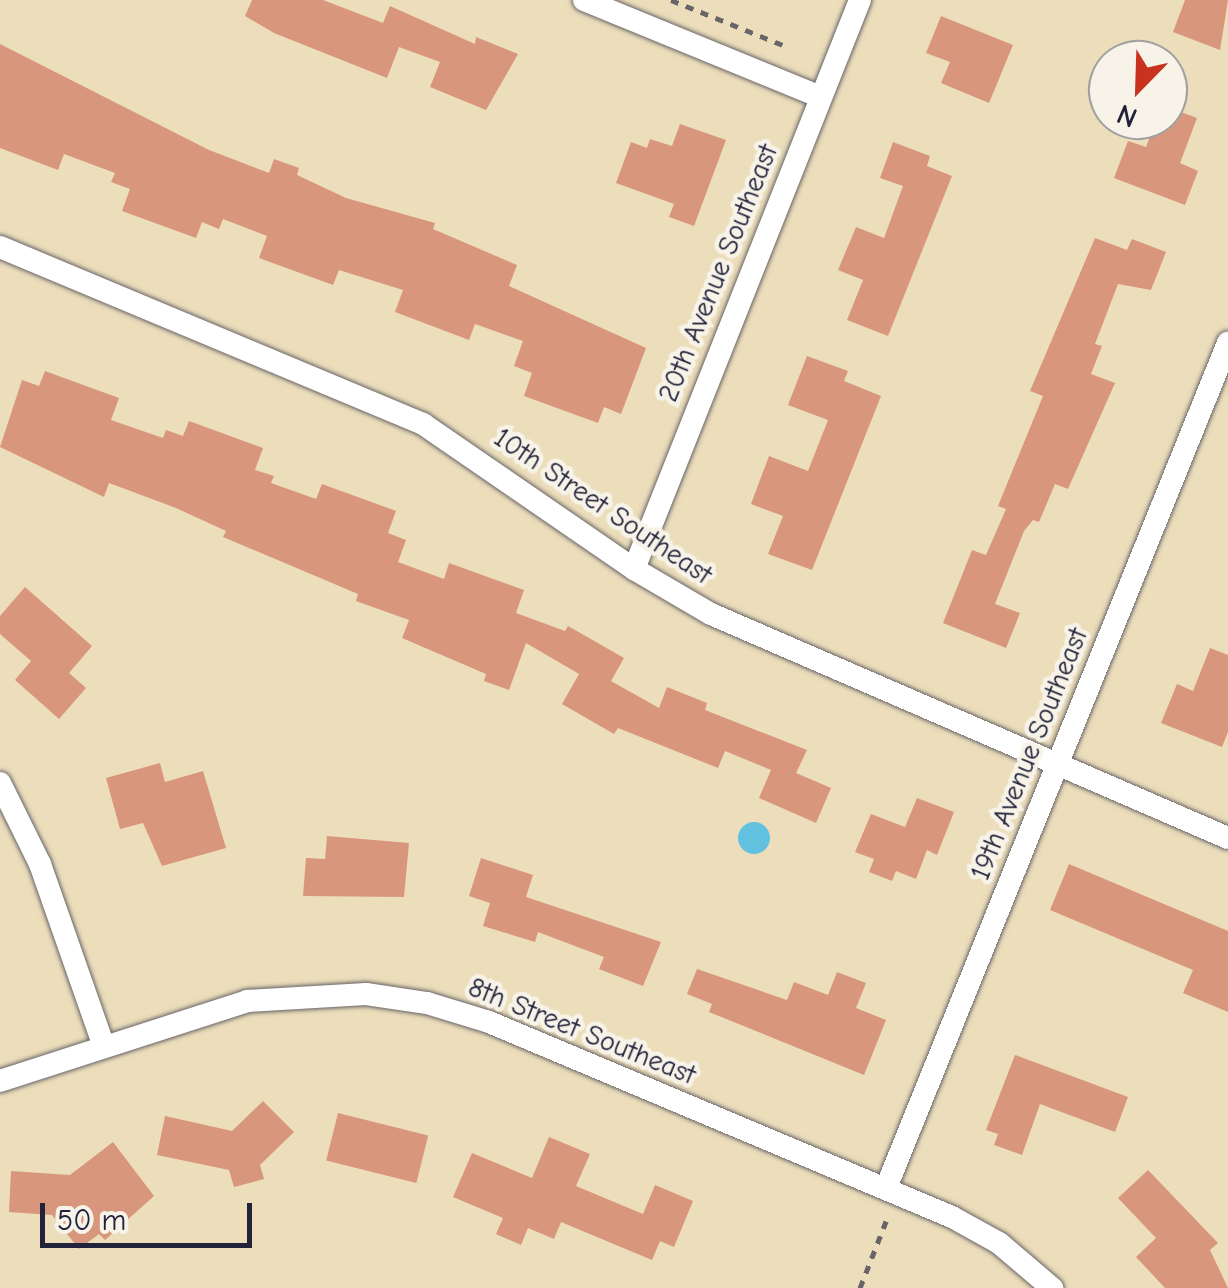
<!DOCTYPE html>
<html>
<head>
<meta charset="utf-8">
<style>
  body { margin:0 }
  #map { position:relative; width:1228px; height:1288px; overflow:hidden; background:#ecdebb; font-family:"Comic Neue",sans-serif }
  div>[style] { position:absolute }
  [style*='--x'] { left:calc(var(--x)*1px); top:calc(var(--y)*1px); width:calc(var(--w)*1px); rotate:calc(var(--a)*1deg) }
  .water>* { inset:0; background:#61c1df }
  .round { border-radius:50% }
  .building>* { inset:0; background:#d8967d; transform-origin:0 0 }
  .path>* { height:5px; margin-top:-2.5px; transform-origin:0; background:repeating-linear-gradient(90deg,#696468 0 8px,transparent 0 16px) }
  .roads { filter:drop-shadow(0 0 2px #696468) drop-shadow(0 0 2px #696468) }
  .minor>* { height:22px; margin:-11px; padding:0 11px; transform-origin:11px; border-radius:11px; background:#fff }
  span { translate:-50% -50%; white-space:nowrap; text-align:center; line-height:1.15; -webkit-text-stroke:9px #f7f3e8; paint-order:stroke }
  .street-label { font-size:28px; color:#22223b }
  .north { position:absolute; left:1088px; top:40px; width:100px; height:100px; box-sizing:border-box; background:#f7f3e8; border:2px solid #a29fa3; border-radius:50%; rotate:203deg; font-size:28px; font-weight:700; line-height:40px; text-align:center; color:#22223b }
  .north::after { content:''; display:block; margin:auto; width:35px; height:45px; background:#c8321e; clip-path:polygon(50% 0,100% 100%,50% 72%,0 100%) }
  .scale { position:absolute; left:40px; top:1203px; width:212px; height:45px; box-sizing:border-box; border:5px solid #22223b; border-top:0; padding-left:12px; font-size:30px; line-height:35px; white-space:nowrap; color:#22223b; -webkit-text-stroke:8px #f7f3e8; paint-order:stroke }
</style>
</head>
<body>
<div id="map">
  <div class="water">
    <div class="round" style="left:738px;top:822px;width:32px;height:32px"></div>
  </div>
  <div class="building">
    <div style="clip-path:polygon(252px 0,323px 0,383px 23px,390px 6px,475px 44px,476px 37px,518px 54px,486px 110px,430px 87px,440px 62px,399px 47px,387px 78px,274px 33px,245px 16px)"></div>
    <div style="clip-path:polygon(1185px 0,1228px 0,1220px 50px,1173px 32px)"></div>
    <div style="clip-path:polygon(941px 16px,1013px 45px,989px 103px,941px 83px,950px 62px,926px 53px)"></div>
    <div style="clip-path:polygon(0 44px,209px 150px,269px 173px,274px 159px,299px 168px,297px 175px,346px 198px,435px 223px,433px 229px,517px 265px,509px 286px,646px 348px,621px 414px,604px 407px,598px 423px,524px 396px,532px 373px,514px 366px,523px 341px,475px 324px,469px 340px,395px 312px,403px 290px,339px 270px,333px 285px,259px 258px,267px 236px,223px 219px,219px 229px,202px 222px,196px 238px,122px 211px,130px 189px,111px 182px,115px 173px,64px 154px,58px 170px,0 148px)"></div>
    <div style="clip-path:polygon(1168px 107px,1197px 118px,1180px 163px,1198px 171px,1185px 205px,1114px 178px,1128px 141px,1146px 147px,1156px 120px,1168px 120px)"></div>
    <div style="clip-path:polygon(680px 124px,726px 140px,694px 226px,669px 217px,674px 204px,616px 183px,631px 142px,647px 148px,650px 139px,672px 146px)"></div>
    <div style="clip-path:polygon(893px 142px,930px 156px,927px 166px,952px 176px,888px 336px,847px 320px,863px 280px,838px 270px,856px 227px,884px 238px,903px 186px,880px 178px)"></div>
    <div style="clip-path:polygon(1095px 238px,1127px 250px,1132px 239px,1166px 252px,1151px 290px,1118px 284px,1095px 344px,1102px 346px,1091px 374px,1115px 383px,1068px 489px,1055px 484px,1039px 522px,1033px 520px,1024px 531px,995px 604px,1020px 613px,1006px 648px,943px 623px,972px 550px,986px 555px,1006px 509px,998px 506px,1043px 396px,1030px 391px)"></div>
    <div style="clip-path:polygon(807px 356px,848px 371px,844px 381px,881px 396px,812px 570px,768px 554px,783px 516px,751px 504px,769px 456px,808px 471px,828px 420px,788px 405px)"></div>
    <div style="clip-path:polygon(45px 371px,119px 398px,111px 420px,163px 438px,166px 430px,183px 436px,189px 421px,263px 448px,255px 470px,274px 476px,271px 483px,316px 499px,322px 484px,396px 511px,388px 533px,406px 540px,398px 562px,444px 579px,449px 563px,524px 590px,516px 613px,565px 631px,568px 626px,624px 658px,611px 681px,659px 708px,667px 687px,707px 703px,705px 710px,807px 750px,796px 773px,831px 788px,816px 823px,759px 798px,771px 770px,725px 751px,718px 768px,618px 728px,614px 734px,562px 704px,579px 674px,526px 643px,509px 690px,484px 681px,486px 674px,402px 638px,409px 620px,356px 601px,358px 594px,223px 537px,226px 531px,176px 508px,109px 483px,104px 497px,0 447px,22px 380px,39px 386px)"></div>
    <div style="clip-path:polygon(25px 587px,92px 646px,69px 673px,86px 688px,59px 719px,15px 680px,31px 661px,0 634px,0 616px)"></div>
    <div style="clip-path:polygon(1210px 648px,1228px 655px,1228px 732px,1222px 747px,1161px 723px,1177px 684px,1193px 691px)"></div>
    <div style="clip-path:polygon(160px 763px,165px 782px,203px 771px,226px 848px,162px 866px,143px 823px,120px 829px,106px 778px)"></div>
    <div style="clip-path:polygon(917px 798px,954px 812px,937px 855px,927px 850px,916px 879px,896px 871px,892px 881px,869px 872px,874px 859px,855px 852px,871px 814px,905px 827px)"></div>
    <div style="clip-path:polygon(327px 836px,409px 843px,404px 897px,303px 896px,306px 858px,325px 859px)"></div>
    <div style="clip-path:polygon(481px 858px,533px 875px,526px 897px,661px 942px,643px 986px,599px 969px,604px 957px,538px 932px,535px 942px,483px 926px,490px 903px,469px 896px)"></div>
    <div style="clip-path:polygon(1069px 864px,1228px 931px,1228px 1012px,1183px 993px,1193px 970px,1050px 910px)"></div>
    <div style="clip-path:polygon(697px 969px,787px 1000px,794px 982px,828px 995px,837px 972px,866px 983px,856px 1008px,886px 1020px,864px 1075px,709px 1012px,712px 1004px,687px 994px)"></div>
    <div style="clip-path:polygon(1015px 1055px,1128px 1097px,1115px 1132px,1040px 1104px,1022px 1155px,994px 1145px,998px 1134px,986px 1130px)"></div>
    <div style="clip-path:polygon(263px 1101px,294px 1132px,260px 1165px,264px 1179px,234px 1187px,229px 1170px,157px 1155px,165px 1116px,232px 1131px)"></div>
    <div style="left:338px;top:1113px;width:93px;height:49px;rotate:14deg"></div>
    <div style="clip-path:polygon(549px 1137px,590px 1154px,576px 1186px,643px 1214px,655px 1185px,693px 1201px,674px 1247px,660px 1241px,652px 1260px,561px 1222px,554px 1239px,528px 1228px,521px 1245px,496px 1234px,503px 1218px,453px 1197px,472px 1153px,532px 1178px)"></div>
    <div style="clip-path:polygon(113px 1142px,154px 1196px,105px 1240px,99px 1234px,79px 1249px,52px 1215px,9px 1212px,11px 1171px,70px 1175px)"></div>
    <div style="clip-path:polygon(1148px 1170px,1218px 1243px,1210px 1250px,1228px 1288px,1165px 1288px,1136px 1257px,1156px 1238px,1118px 1198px)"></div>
  </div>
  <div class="path">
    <div style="--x:671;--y:0;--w:126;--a:21.9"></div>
    <div style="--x:860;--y:1288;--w:77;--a:-68.7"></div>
  </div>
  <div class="roads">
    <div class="minor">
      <div style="--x:584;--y:0;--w:255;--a:22.3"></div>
      <div style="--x:0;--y:247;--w:459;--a:22.7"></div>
      <div style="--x:423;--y:424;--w:256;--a:34.5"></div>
      <div style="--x:634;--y:569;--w:89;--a:30.3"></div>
      <div style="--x:711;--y:614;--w:563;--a:23.43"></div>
      <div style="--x:634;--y:569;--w:612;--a:-68.34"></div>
      <div style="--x:0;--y:783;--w:90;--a:63.7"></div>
      <div style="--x:40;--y:864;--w:191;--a:70.7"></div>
      <div style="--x:0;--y:1081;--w:260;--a:-17.9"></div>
      <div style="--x:247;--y:1001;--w:119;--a:-3.4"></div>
      <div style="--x:366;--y:994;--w:62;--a:8.4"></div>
      <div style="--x:427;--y:1003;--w:65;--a:17"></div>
      <div style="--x:489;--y:1022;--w:502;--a:22.84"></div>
      <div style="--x:952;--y:1217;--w:54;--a:29"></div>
      <div style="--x:999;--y:1243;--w:70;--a:40.3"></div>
      <div style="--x:886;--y:1188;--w:912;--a:-67.97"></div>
    </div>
  </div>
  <div class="street-label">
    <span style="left:718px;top:273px;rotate:-68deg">20th Avenue Southeast</span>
    <span style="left:603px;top:506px;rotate:34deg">10th Street Southeast</span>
    <span style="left:1029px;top:754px;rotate:-68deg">19th Avenue Southeast</span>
    <span style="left:582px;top:1031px;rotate:22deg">8th Street Southeast</span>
  </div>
  <div class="north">N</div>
  <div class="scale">50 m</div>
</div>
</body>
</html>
